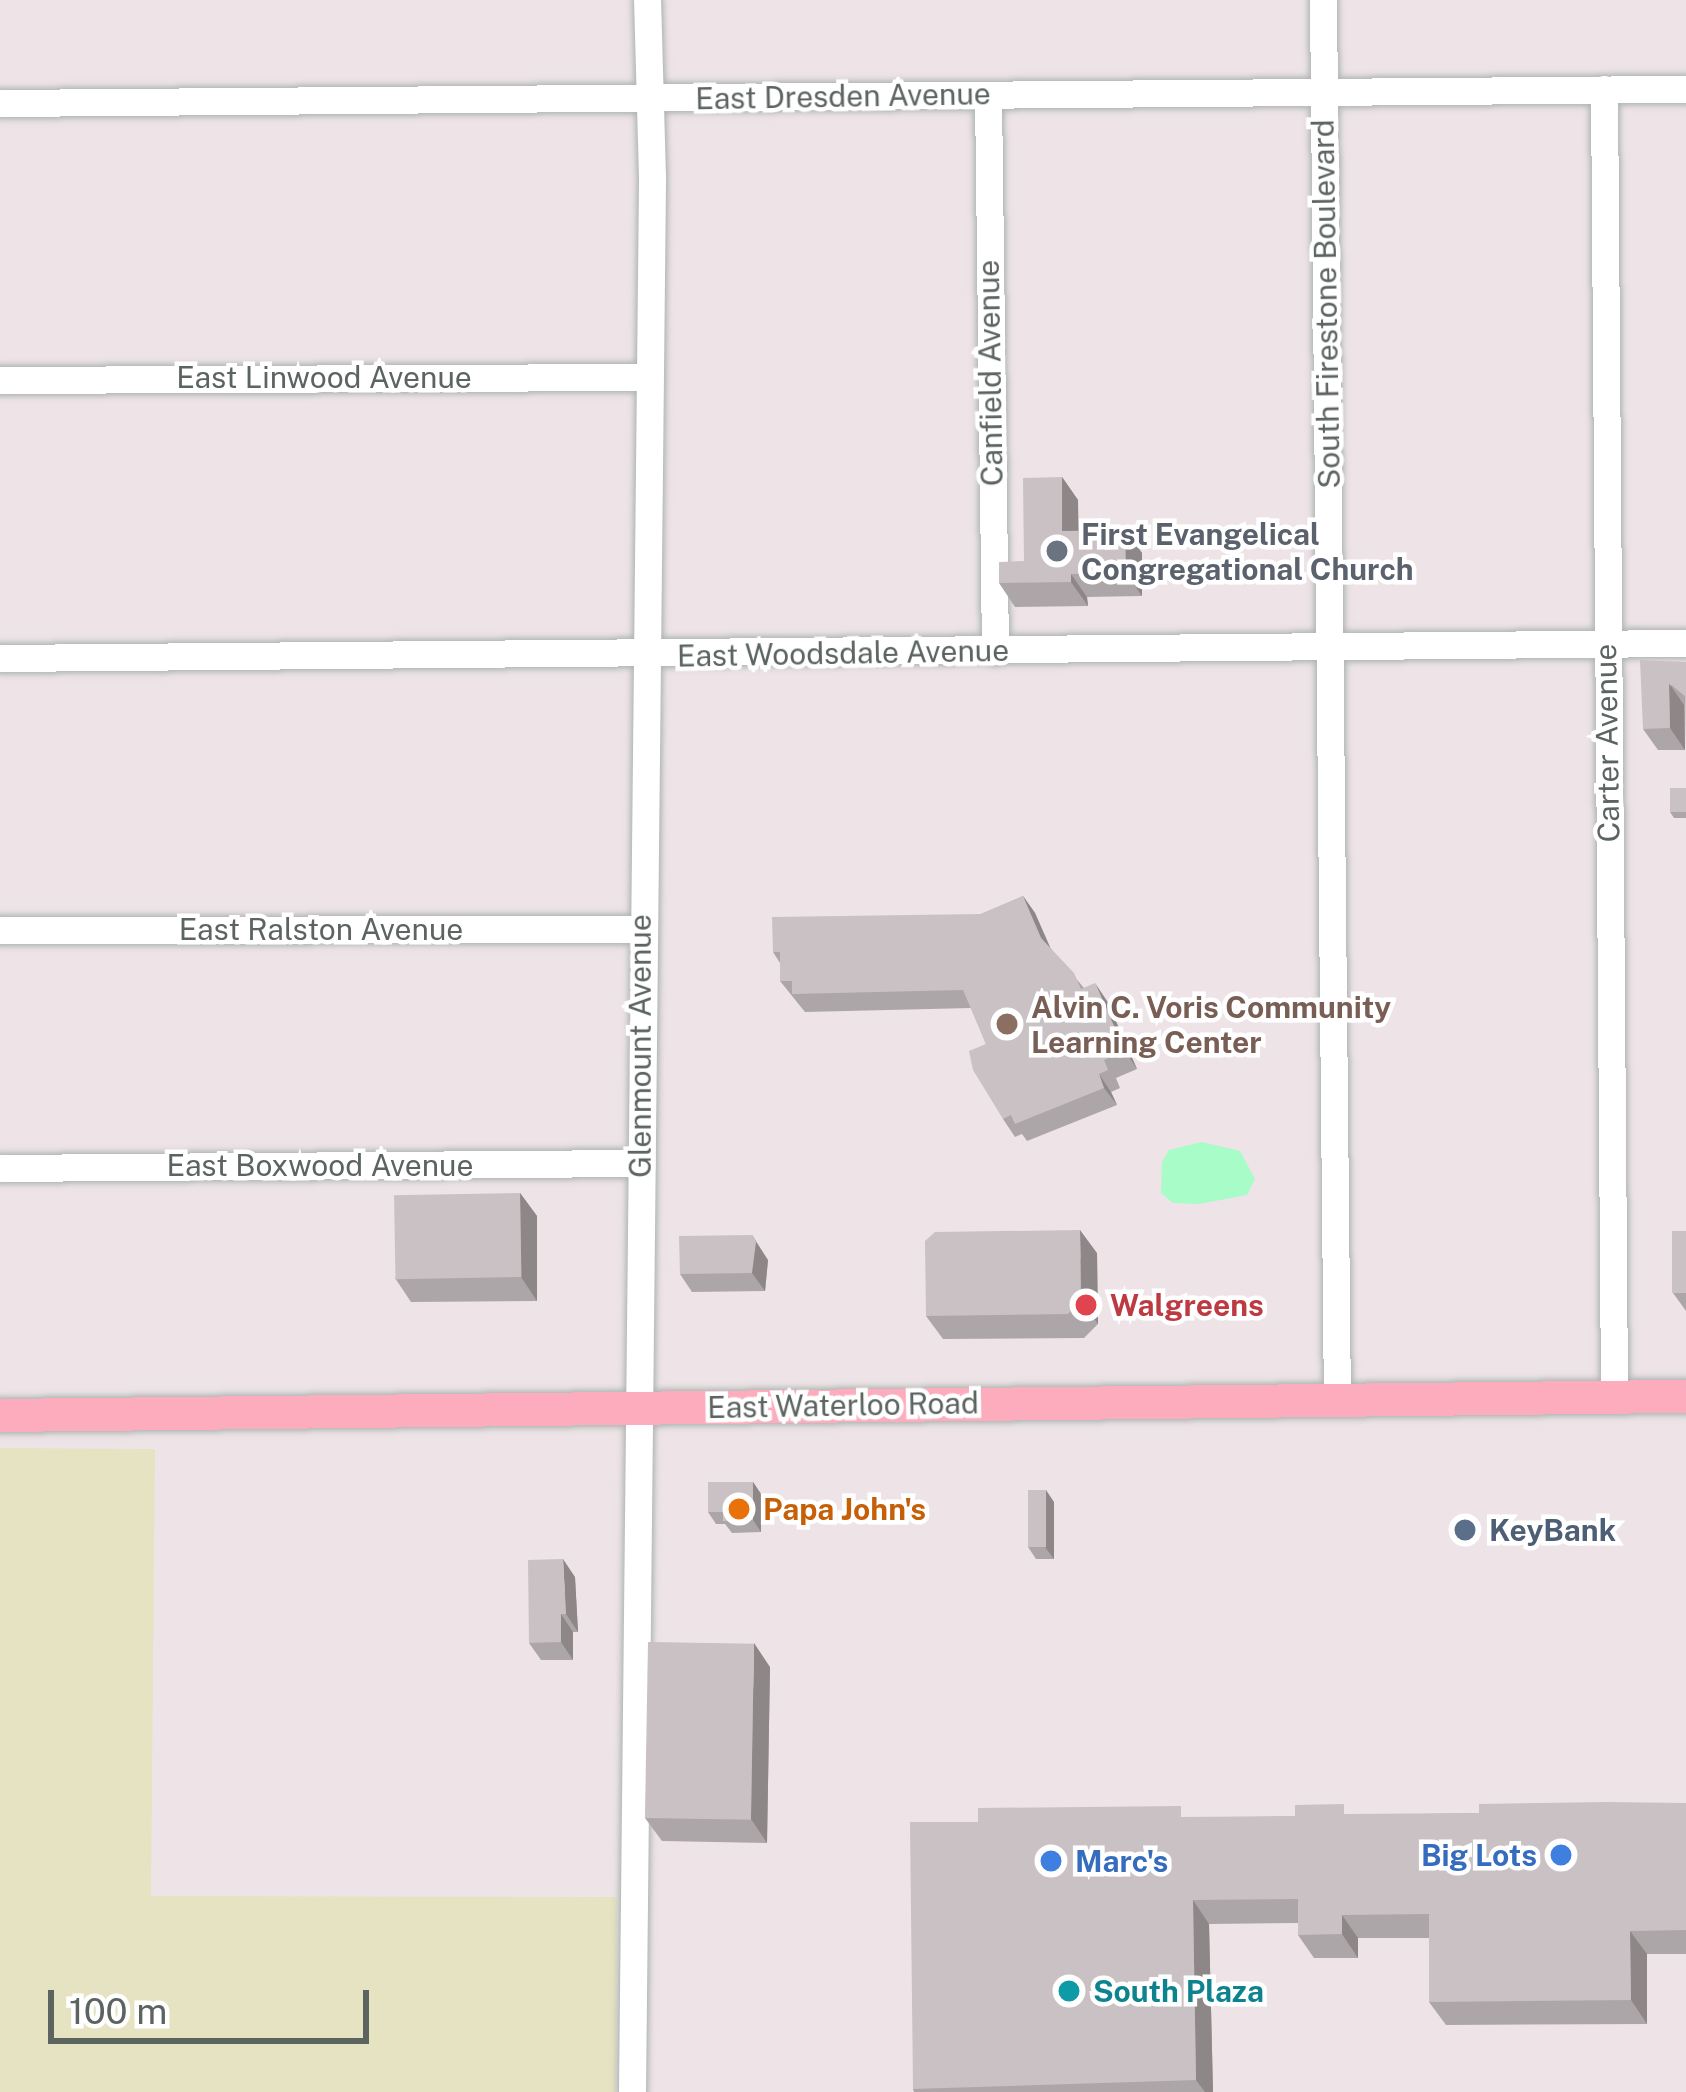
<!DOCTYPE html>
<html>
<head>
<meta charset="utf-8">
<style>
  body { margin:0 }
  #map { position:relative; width:1686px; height:2092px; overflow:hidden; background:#eee4e7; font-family:"Public Sans",sans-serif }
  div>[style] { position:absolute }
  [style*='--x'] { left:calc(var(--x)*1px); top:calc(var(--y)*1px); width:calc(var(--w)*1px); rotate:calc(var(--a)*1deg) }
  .green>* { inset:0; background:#e5e3c2 }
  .water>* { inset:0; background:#a7fcc8 }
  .roads { filter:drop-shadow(0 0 3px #adb4b1) drop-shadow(0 0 3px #adb4b1) }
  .minor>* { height:27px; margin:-13.5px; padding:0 13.5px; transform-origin:13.5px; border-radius:13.5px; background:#fff }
  .major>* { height:33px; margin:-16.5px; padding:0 16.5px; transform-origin:16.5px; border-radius:16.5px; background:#fcacbd }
  .wall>* { inset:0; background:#ada6a8 }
  .shaded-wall>* { inset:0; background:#8d8788 }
  .building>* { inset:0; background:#c9c1c3; transform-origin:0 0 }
  .dots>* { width:33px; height:33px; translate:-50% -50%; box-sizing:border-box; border:6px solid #fff; border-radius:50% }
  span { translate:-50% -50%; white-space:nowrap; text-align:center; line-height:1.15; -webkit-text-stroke:9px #fff; paint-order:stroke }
  .street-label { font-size:30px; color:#5c6460 }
  .worship-label { font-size:30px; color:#5b616d; font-weight:700 }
  .left { translate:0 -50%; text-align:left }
  .education-label { font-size:30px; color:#785e54; font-weight:700 }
  .health-label { font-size:30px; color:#be3a42; font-weight:700 }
  .food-label { font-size:30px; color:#c56008; font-weight:700 }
  .service-label { font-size:30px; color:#4e5e75; font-weight:700 }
  .shop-label { font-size:30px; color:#366cbe; font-weight:700 }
  .right { translate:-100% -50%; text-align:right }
  .culture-label { font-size:30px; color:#0d838f; font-weight:700 }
  .scale { position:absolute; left:48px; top:1990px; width:321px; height:54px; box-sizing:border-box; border:6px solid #5c6460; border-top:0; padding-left:15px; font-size:36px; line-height:42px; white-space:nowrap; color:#5c6460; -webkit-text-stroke:9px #fff; paint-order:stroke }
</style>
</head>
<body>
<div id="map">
  <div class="green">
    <div style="clip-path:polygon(0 1448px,155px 1449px,151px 1896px,617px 1897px,616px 2092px,0 2092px)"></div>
  </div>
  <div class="water">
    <div style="clip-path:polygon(1202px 1142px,1240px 1151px,1255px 1179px,1247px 1195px,1199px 1204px,1173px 1203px,1161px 1193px,1162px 1162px,1169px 1150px)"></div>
  </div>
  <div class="roads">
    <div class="minor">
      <div style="--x:1323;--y:0;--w:1399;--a:89.43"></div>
      <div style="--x:1604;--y:89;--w:1308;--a:89.56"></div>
      <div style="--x:988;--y:95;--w:556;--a:89.28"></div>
      <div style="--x:0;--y:103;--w:1686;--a:-0.48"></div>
      <div style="--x:0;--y:380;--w:648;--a:-0.27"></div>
      <div style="--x:0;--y:658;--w:1686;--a:-0.51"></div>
      <div style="--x:0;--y:930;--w:641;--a:-0.09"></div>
      <div style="--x:0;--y:1168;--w:640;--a:-0.45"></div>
      <div style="--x:632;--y:2092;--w:1915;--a:-89.4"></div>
      <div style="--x:652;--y:177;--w:177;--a:-91.6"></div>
    </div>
    <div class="major">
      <div style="--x:0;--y:1415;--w:1686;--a:-0.65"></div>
    </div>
  </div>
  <div class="wall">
    <div style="clip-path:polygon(1062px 477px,1078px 500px,1078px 531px,1125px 530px,1142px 553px,1142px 596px,1087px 597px,1088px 606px,1015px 607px,999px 583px,1024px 561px)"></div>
    <div style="clip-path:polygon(1686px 662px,1685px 750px,1658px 750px,1643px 729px)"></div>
    <div style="clip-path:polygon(1686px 788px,1686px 818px,1674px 818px,1670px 812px)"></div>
    <div style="clip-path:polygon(1023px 896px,1035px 913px,1050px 948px,1084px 988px,1107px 1001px,1137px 1069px,1116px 1078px,1120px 1088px,1111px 1092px,1117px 1105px,1027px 1141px,1022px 1134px,1015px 1137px,1003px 1119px,986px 1044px,971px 1008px,805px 1012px,780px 981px,780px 963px,773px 952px,981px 914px)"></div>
    <div style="clip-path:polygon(520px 1193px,537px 1216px,537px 1301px,411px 1302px,395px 1278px)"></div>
    <div style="clip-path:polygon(1686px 1231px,1686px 1311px,1673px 1293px)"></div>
    <div style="clip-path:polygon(1097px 1253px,1098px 1324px,1084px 1338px,943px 1339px,926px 1316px)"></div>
    <div style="clip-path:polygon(768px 1260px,765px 1291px,692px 1292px,680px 1274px)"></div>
    <div style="clip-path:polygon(753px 1482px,761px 1494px,761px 1532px,732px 1533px,725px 1524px,716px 1524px,708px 1512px)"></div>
    <div style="clip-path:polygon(1054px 1502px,1054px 1559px,1036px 1559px,1028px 1547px)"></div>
    <div style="clip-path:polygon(575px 1577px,578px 1632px,573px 1632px,573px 1660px,541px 1660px,529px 1643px)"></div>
    <div style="clip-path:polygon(770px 1667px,767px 1843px,662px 1841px,645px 1818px)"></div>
    <div style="clip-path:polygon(1686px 1803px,1686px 1954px,1647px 1954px,1647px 2024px,1446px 2025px,1429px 2002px,1429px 1938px,1358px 1938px,1358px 1958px,1314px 1958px,1298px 1935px,1298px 1923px,1209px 1924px,1213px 2092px,914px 2092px,913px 2089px,978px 1822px,1479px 1813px)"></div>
  </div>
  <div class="shaded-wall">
    <div style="clip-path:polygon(1062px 477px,1078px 500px,1079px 554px,1062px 531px)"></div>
    <div style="clip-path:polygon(1125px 530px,1142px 553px,1142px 596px,1126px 573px)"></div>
    <div style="clip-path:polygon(1071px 574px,1087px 597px,1088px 606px,1071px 582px)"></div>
    <div style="clip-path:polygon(1669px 683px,1684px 705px,1685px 750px,1670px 728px)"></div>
    <div style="clip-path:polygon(1023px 896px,1035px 913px,1054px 956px,1041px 938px)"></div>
    <div style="clip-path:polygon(1095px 983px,1107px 1001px,1137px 1069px,1125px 1051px)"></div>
    <div style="clip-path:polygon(1099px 1074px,1111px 1092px,1117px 1105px,1104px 1088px)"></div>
    <div style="clip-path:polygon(520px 1193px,537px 1216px,537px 1301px,521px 1277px)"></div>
    <div style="clip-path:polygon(1080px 1230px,1097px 1253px,1098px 1324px,1081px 1300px)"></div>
    <div style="clip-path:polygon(752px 1235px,768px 1260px,765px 1291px,752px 1273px)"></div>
    <div style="clip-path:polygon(753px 1482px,761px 1494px,761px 1532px,753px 1520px)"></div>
    <div style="clip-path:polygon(1046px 1490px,1054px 1502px,1054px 1559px,1045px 1547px)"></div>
    <div style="clip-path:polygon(563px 1559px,575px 1577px,578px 1632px,566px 1614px)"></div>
    <div style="clip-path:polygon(561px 1614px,573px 1632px,573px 1660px,561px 1642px)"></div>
    <div style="clip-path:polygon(754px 1643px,770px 1667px,767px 1843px,751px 1819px)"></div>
    <div style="clip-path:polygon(1193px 1900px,1209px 1924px,1213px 2092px,1205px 2092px,1196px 2080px)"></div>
    <div style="clip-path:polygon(1342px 1915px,1358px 1938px,1358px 1958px,1342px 1934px)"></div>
    <div style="clip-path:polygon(1630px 1931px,1647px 1954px,1647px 2024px,1631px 2000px)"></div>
  </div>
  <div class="building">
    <div style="clip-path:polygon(1062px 477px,1062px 531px,1125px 530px,1126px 573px,1071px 574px,1071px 582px,999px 583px,999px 562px,1024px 561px,1023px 478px)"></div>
    <div style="clip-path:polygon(1640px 660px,1686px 662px,1686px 697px,1669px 683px,1670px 728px,1643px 729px)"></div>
    <div style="left:1670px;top:788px;width:16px;height:24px"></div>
    <div style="clip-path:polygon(1023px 896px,1041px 938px,1074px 973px,1081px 989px,1095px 983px,1125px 1051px,1104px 1060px,1108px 1070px,1099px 1074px,1104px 1088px,1015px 1124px,1011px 1115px,1003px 1119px,973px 1070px,969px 1051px,986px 1044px,963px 990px,792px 994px,792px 981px,780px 981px,780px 952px,773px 952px,772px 917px,981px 914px)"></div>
    <div style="left:520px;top:1193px;width:84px;height:126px;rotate:89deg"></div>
    <div style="clip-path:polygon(1080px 1230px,1081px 1300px,1068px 1314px,926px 1316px,925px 1241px,935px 1232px)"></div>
    <div style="left:1672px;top:1231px;width:14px;height:62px"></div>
    <div style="clip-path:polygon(752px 1235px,756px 1242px,752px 1273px,680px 1274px,679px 1236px)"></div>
    <div style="clip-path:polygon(708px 1482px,753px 1482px,753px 1520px,723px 1521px,723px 1512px,708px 1512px)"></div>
    <div style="left:1028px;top:1490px;width:18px;height:57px"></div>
    <div style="clip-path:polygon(563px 1559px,566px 1614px,561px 1614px,561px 1642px,529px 1643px,528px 1560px)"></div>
    <div style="left:648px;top:1642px;width:106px;height:176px;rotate:1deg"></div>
    <div style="clip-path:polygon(1604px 1802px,1686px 1803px,1686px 1930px,1630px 1931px,1631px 2000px,1429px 2002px,1429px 1914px,1342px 1915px,1342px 1934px,1298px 1935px,1298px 1899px,1193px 1900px,1196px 2080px,913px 2089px,910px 1822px,978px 1822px,978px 1808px,1181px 1806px,1181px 1817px,1295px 1816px,1295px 1805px,1344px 1804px,1344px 1814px,1479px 1813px,1479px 1804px)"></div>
  </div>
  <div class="dots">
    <div style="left:1057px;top:551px;background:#6b7280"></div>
    <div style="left:1007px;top:1024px;background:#8d6e63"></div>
    <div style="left:1086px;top:1305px;background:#e0444e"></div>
    <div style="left:739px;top:1509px;background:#e8710a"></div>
    <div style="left:1465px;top:1530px;background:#5c6f8a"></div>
    <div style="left:1561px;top:1855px;background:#3f7fe0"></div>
    <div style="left:1051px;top:1861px;background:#3f7fe0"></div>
    <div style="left:1069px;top:1991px;background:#0f9aa8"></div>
  </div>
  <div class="street-label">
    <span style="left:843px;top:96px;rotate:-1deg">East Dresden Avenue</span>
    <span style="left:1326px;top:304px;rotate:-91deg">South Firestone Boulevard</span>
    <span style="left:990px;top:373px;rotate:-91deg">Canfield Avenue</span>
    <span style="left:324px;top:377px">East Linwood Avenue</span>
    <span style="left:843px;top:653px;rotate:-1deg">East Woodsdale Avenue</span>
    <span style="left:1607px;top:743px;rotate:-91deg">Carter Avenue</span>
    <span style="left:321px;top:929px">East Ralston Avenue</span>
    <span style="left:640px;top:1046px;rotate:-90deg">Glenmount Avenue</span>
    <span style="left:320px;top:1165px">East Boxwood Avenue</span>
    <span style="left:843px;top:1405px;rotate:-1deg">East Waterloo Road</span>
  </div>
  <div class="worship-label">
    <span class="left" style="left:1081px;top:551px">First Evangelical<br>Congregational Church</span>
  </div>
  <div class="education-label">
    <span class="left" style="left:1031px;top:1024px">Alvin C. Voris Community<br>Learning Center</span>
  </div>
  <div class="health-label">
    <span class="left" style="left:1110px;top:1305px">Walgreens</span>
  </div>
  <div class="food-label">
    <span class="left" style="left:763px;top:1509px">Papa John's</span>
  </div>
  <div class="service-label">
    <span class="left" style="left:1489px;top:1530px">KeyBank</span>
  </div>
  <div class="shop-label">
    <span class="right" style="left:1537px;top:1855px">Big Lots</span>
    <span class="left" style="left:1075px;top:1861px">Marc's</span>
  </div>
  <div class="culture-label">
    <span class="left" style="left:1093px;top:1991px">South Plaza</span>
  </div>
  <div class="scale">100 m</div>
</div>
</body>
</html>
